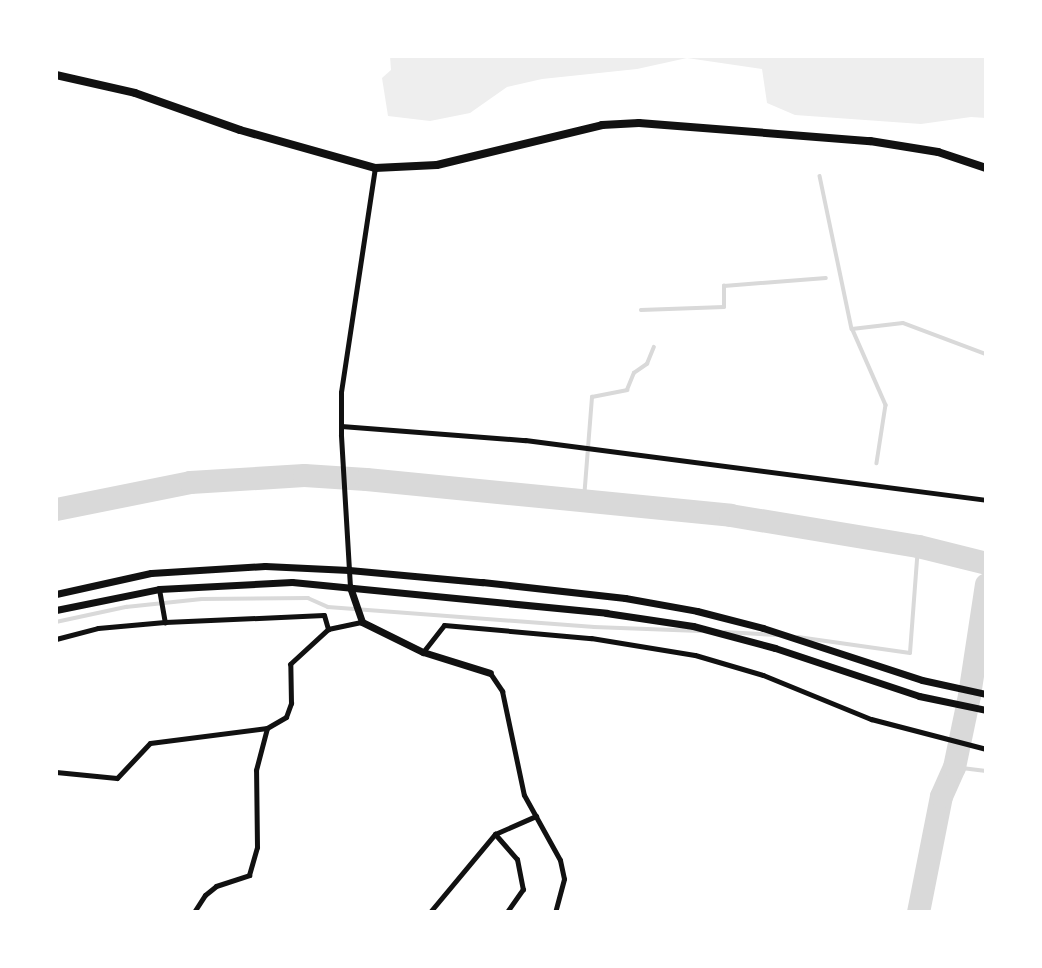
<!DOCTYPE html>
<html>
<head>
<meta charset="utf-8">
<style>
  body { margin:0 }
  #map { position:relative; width:1042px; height:968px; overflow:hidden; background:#fff; font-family:Figtree,sans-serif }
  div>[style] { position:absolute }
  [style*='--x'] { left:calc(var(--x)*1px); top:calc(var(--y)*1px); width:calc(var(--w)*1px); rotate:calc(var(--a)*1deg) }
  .green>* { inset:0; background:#eee }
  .stream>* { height:3.5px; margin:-1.75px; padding:0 1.75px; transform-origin:1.75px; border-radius:1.75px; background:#d9d9d9 }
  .river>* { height:23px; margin:-11.5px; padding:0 11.5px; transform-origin:11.5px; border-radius:11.5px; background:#d9d9d9 }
  .minor>* { height:5px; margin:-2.5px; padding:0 2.5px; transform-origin:2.5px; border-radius:2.5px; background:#111 }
  .tertiary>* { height:7px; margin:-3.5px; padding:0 3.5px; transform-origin:3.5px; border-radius:3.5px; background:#111 }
  .secondary>* { height:8px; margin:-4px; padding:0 4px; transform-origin:4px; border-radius:4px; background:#111 }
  span { translate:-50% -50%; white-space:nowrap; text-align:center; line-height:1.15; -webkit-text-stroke:5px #fff; paint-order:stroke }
  .frame { position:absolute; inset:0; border:58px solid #fff; pointer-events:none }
</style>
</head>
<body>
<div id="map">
  <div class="green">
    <div style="clip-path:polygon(390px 56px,986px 56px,986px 118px,971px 117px,921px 124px,795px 115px,767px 103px,762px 69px,687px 58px,637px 69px,542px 79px,507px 87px,470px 113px,430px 121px,388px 116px,382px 78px,391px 70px)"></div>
  </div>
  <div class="stream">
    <div style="--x:820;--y:176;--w:156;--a:78.2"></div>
    <div style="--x:852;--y:329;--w:51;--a:-6.7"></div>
    <div style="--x:903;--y:323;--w:89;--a:20.5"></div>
    <div style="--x:641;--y:310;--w:83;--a:-2.1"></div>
    <div style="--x:724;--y:307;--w:21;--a:-90"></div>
    <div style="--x:724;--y:286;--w:102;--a:-4.5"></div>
    <div style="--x:853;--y:330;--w:82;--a:66.3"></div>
    <div style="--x:886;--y:405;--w:59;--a:98.8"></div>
    <div style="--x:584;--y:499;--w:102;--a:-85.5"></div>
    <div style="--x:592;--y:397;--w:36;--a:-11"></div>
    <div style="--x:627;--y:390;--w:18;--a:-68"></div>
    <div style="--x:634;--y:373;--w:16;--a:-35"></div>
    <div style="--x:647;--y:364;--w:18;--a:-68"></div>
    <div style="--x:56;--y:622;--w:72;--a:-12.1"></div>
    <div style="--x:126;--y:607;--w:76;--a:-6"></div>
    <div style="--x:202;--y:599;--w:106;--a:-0.5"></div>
    <div style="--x:308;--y:598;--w:22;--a:24"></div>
    <div style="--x:328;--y:607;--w:267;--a:4.3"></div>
    <div style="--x:594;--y:627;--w:106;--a:2.2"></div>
    <div style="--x:725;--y:632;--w:52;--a:3.3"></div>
    <div style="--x:798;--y:637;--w:113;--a:8.1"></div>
    <div style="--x:910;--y:653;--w:107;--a:-85.7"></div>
    <div style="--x:954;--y:767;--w:32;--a:7"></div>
  </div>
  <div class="river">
    <div style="--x:56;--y:509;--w:137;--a:-11.4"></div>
    <div style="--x:190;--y:482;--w:114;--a:-3.5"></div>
    <div style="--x:304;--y:475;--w:62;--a:3.7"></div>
    <div style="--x:366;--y:479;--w:366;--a:5.6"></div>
    <div style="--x:730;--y:515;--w:191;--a:9.4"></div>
    <div style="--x:918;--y:546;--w:70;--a:14"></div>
    <div style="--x:918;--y:912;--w:118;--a:-78.8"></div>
    <div style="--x:941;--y:796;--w:32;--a:-66"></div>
    <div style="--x:954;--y:767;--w:74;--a:-78.2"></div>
    <div style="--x:969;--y:695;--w:112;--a:-81.3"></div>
  </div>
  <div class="minor">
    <div style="--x:341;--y:426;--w:185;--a:4.4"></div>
    <div style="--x:525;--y:440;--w:465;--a:7.4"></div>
    <div style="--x:350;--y:587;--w:153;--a:-93.4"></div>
    <div style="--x:341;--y:434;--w:42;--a:-90"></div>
    <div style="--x:341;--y:392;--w:227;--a:-81.4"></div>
    <div style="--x:159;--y:589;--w:34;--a:80"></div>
    <div style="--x:56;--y:639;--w:43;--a:-14.7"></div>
    <div style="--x:98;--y:628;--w:67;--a:-5.1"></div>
    <div style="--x:165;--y:622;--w:159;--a:-2.5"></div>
    <div style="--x:324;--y:615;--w:15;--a:74"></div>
    <div style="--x:423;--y:652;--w:34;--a:-52"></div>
    <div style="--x:444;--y:625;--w:148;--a:5.1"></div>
    <div style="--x:591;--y:638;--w:105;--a:9.3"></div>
    <div style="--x:695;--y:655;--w:71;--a:16.4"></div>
    <div style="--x:763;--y:675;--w:117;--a:22.2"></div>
    <div style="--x:871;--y:719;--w:119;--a:14.6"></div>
    <div style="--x:490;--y:673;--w:22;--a:56"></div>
    <div style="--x:502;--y:691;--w:106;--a:78.1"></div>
    <div style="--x:524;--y:795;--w:74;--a:61"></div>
    <div style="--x:560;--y:860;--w:19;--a:78"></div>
    <div style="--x:564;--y:879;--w:34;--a:105"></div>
    <div style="--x:56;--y:772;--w:61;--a:5.6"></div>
    <div style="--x:117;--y:778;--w:48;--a:-46.7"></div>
    <div style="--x:150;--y:743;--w:118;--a:-7.3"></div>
    <div style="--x:267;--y:728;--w:22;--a:-30"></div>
    <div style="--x:286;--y:717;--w:15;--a:-70"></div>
    <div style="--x:291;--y:703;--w:39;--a:-91"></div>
    <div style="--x:290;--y:664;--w:52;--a:-42.6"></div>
    <div style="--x:328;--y:629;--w:35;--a:-12"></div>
    <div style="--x:495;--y:834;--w:33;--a:49"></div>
    <div style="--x:517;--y:859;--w:31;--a:79"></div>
    <div style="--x:523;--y:889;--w:28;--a:125"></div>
    <div style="--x:194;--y:912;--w:20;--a:-57"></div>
    <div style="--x:205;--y:895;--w:14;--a:-39"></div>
    <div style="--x:216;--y:886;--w:35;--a:-18"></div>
    <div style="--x:249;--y:875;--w:29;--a:-74"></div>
    <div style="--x:257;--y:847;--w:77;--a:-90.7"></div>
    <div style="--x:256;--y:770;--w:43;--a:-75.3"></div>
    <div style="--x:430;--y:912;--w:102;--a:-50.2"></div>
    <div style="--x:495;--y:834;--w:45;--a:-23.7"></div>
  </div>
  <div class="tertiary">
    <div style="--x:350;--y:587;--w:37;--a:71"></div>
    <div style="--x:362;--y:622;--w:68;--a:26.2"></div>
    <div style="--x:423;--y:652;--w:70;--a:17.4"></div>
    <div style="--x:56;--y:594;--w:97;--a:-12.5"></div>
    <div style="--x:151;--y:573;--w:114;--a:-3.5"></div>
    <div style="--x:265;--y:566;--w:84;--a:2.7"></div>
    <div style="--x:349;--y:570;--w:134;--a:5.2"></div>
    <div style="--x:482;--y:582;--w:144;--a:6.4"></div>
    <div style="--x:625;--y:598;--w:73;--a:10.2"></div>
    <div style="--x:697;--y:611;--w:68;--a:14.4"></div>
    <div style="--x:763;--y:628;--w:167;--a:18.1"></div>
    <div style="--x:922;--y:680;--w:66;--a:12.3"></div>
    <div style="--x:56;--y:610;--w:105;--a:-11.5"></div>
    <div style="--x:159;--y:589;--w:133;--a:-3"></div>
    <div style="--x:292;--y:582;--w:316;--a:5.6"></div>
    <div style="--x:606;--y:613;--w:88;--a:8.5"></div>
    <div style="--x:693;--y:626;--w:85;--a:15"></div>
    <div style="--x:775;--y:648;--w:152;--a:18.4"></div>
    <div style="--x:919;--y:696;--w:68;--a:11.8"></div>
  </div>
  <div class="secondary">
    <div style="--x:56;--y:75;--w:81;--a:12.8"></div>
    <div style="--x:135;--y:93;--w:111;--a:19.4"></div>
    <div style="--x:240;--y:130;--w:140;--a:15.7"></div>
    <div style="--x:375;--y:168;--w:62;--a:-2.8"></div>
    <div style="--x:437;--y:165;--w:170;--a:-13.6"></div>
    <div style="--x:602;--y:125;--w:37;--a:-3"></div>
    <div style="--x:639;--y:123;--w:232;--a:4.5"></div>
    <div style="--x:870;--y:141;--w:69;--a:9.2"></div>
    <div style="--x:938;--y:152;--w:51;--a:18.4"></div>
  </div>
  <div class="frame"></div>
</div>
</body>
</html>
